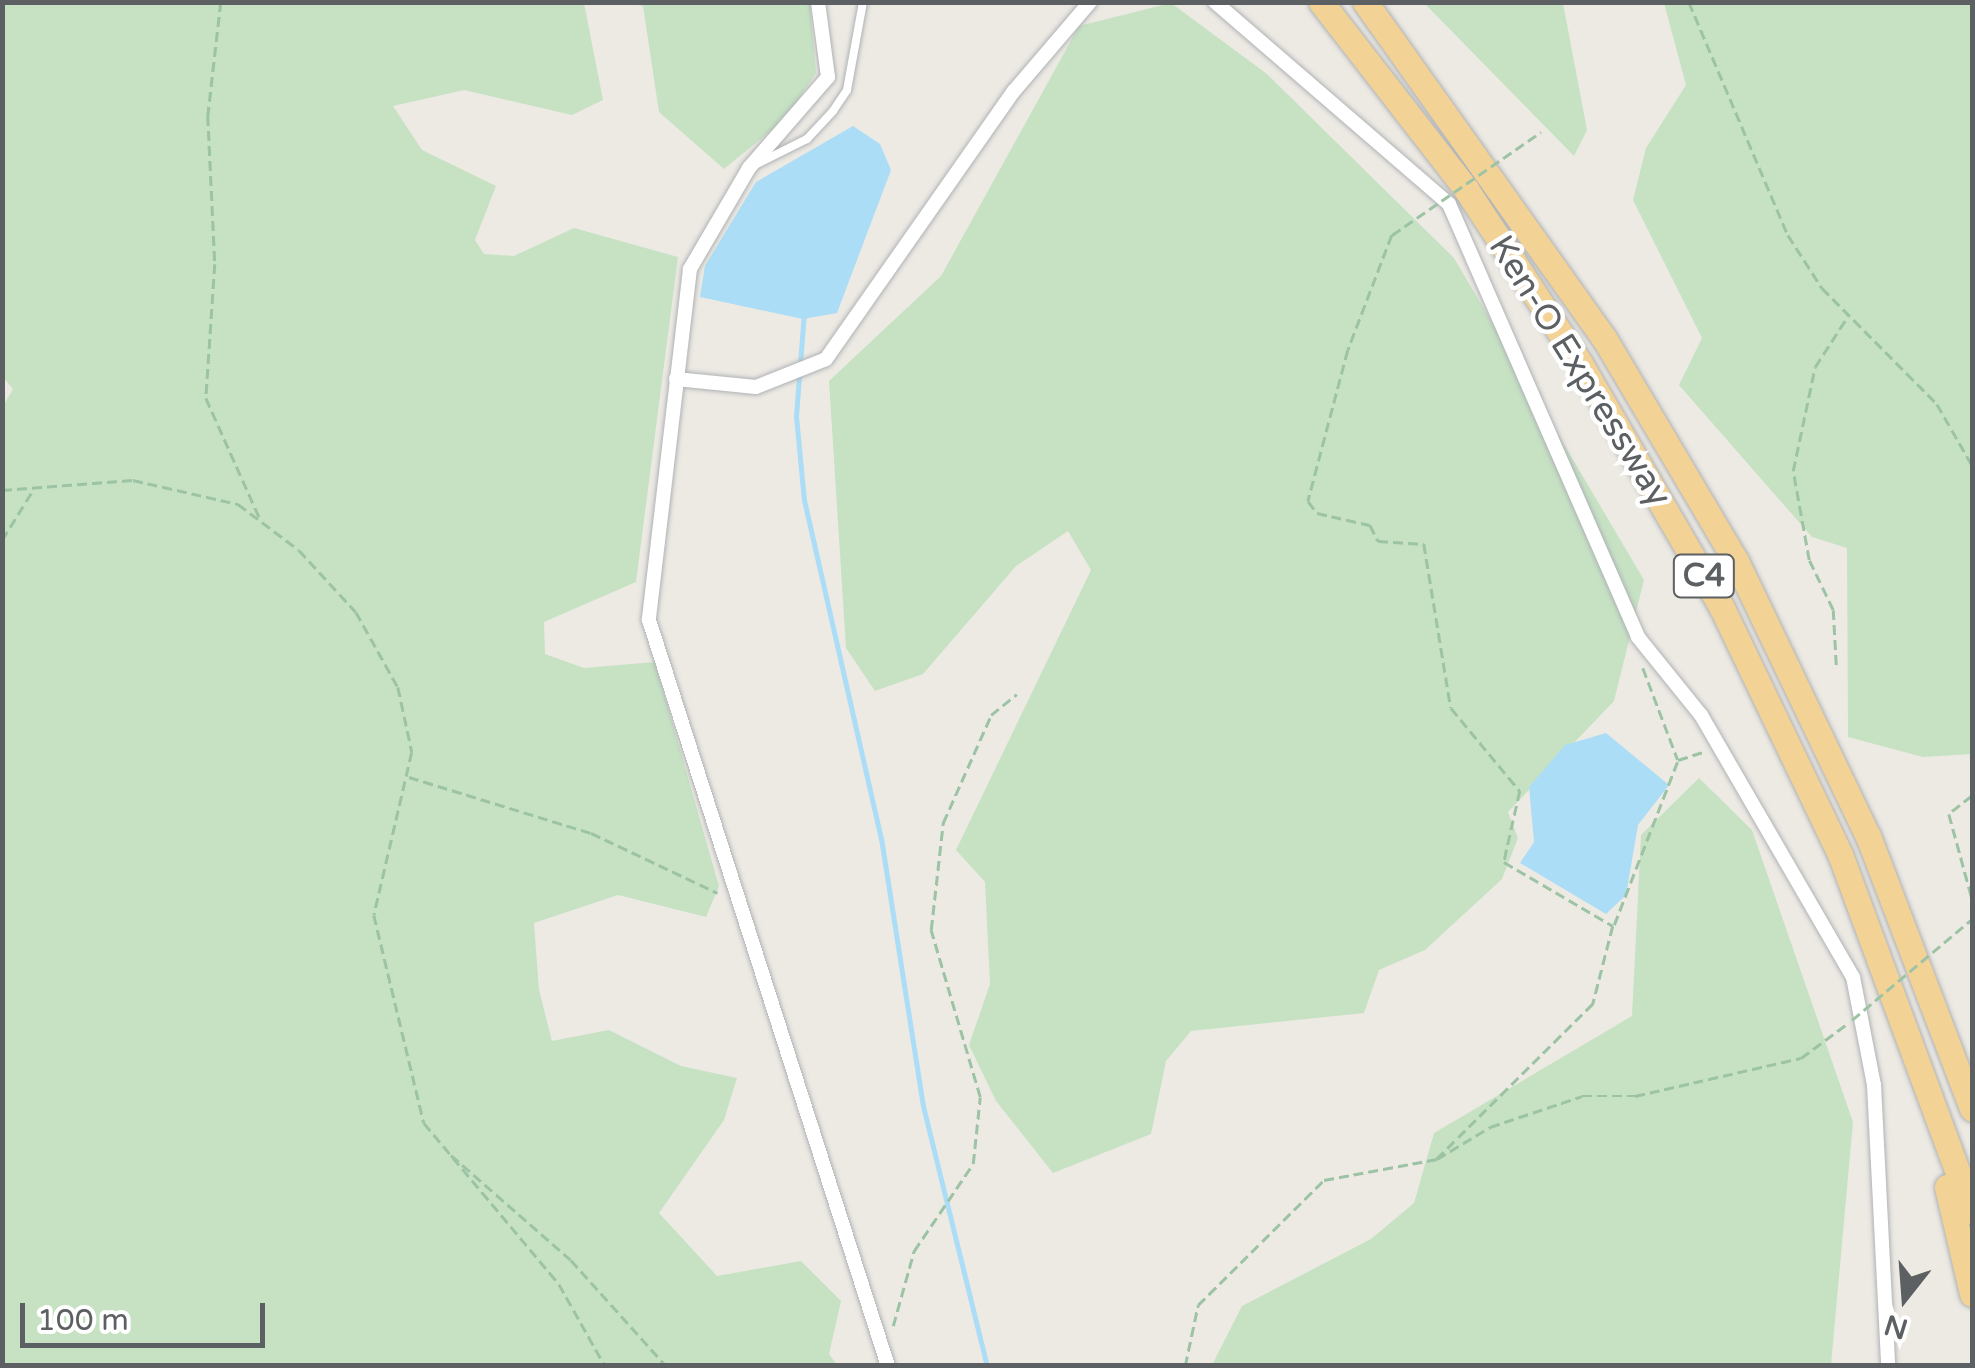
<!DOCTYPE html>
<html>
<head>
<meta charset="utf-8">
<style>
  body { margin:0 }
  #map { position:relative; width:1975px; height:1368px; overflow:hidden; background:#edeae4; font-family:"Varela Round",sans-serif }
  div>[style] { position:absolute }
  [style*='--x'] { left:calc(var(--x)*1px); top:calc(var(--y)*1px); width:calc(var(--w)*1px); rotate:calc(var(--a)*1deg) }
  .green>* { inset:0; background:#c6e2c3 }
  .water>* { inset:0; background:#abddf7 }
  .stream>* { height:5px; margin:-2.5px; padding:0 2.5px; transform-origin:2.5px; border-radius:2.5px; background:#abddf7 }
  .path>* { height:2.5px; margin-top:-1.25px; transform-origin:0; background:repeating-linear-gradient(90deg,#9cc3a4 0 10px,transparent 0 15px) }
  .roads { filter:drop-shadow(0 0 2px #afb2b5) drop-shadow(0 0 2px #afb2b5) }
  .lane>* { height:8px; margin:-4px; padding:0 4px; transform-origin:4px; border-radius:4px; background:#fff }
  .street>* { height:14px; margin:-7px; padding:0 7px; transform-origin:7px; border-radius:7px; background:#fff }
  .highway>* { height:25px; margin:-12.5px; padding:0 12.5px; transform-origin:12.5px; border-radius:12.5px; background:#f3d296 }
  .path-bridge>* { height:2.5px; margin-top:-1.25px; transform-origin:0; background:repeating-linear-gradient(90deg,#9cc3a4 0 10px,transparent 0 15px) }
  span { translate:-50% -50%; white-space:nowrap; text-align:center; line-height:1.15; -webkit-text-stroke:9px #fff; paint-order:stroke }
  .shield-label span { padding:2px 8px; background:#fff; border:2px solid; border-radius:8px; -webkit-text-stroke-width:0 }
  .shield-label { font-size:32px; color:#5c6063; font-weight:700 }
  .street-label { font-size:35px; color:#5c6063 }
  .frame { position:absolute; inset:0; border:5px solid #5c6063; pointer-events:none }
  .north { position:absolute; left:1855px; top:1248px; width:100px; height:100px; -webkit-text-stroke:8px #fff; paint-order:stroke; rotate:197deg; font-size:28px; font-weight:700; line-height:40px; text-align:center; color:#5c6063 }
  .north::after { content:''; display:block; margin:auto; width:35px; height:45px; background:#5c6063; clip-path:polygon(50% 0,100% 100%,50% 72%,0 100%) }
  .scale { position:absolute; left:20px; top:1303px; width:245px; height:45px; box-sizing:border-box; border:5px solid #5c6063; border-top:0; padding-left:12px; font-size:30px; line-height:35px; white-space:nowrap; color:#5c6063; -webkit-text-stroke:8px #fff; paint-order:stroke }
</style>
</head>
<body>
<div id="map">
  <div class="green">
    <div style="clip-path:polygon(3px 2px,584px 3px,603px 100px,572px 115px,464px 90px,393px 106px,422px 150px,496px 186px,475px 240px,484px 254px,514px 256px,574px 228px,678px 257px,636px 582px,544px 622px,545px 654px,584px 668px,655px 662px,719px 886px,706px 917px,618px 895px,534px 923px,539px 990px,552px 1041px,609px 1030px,681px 1066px,737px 1078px,724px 1120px,659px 1213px,717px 1276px,801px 1261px,841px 1301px,829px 1354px,837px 1365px,3px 1365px,2px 408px,13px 389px,2px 376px)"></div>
    <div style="clip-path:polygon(628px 3px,810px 3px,816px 73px,785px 119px,724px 169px,659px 112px,643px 6px)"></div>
    <div style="clip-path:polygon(1171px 3px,1267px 74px,1454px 258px,1644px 580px,1614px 701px,1508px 812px,1518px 838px,1502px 879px,1425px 950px,1379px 970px,1364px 1013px,1191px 1031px,1166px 1061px,1151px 1134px,1053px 1173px,996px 1101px,969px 1045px,990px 984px,985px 882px,956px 850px,1091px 570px,1068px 531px,1016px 566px,923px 674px,875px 691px,846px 648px,829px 381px,941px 276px,1079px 26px)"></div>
    <div style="clip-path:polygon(1424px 3px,1563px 3px,1587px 130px,1574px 156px)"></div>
    <div style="clip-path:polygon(1664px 3px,1972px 3px,1972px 754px,1923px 757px,1848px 737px,1847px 548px,1812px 537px,1679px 385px,1702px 338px,1633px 200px,1646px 148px,1686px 85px)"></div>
    <div style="clip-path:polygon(1699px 778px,1752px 830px,1853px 1122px,1831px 1365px,1212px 1365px,1242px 1306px,1371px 1239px,1414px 1203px,1434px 1133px,1632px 1016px,1641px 835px)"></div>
  </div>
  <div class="water">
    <div style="clip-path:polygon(853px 126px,880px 144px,891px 170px,837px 313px,803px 319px,700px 297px,705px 266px,756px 182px)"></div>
    <div style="clip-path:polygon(1606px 733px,1669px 785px,1638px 825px,1626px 895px,1606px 914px,1520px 863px,1534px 842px,1529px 787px,1565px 745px)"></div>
  </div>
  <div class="stream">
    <div style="--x:804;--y:312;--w:104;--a:94.4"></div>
    <div style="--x:796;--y:416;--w:84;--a:84.6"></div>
    <div style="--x:804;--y:500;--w:347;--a:77.2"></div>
    <div style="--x:881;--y:838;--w:271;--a:81.1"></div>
    <div style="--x:923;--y:1106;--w:268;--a:76.2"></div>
  </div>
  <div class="path">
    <div style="--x:221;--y:2;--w:115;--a:96.5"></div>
    <div style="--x:208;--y:116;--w:148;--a:87.3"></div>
    <div style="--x:215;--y:264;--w:134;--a:93.8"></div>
    <div style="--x:206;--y:398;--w:133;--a:65.9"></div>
    <div style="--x:1689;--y:2;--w:253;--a:67"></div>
    <div style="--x:1788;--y:235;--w:63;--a:57.3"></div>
    <div style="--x:1822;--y:288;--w:163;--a:45.2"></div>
    <div style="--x:1937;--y:404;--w:70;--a:60.2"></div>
    <div style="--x:1392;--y:235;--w:123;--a:110.9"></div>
    <div style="--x:1348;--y:350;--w:156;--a:104.8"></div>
    <div style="--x:1308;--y:501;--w:15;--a:53"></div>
    <div style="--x:1317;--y:513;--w:54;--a:12.8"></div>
    <div style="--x:1370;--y:525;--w:18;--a:63"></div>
    <div style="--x:1378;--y:541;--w:46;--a:3.7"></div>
    <div style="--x:1424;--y:544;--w:166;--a:80.7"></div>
    <div style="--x:1451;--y:708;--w:108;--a:50.3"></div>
    <div style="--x:1520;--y:791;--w:73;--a:102.7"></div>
    <div style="--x:1504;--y:862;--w:126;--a:30.4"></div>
    <div style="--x:1613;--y:926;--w:81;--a:104.4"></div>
    <div style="--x:1593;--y:1004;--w:220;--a:135.2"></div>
    <div style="--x:2;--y:490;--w:131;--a:-4.4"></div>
    <div style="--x:133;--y:480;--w:108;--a:12.9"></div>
    <div style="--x:238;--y:504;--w:76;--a:37"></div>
    <div style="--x:299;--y:550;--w:84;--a:47.4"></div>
    <div style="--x:356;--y:612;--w:86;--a:60.8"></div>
    <div style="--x:398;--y:687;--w:66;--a:77.8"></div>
    <div style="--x:412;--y:752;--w:167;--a:103.1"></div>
    <div style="--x:374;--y:915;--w:214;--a:76.5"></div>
    <div style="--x:424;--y:1123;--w:210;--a:50"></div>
    <div style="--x:559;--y:1284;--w:94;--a:60.7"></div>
    <div style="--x:2;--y:540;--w:59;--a:-58.2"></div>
    <div style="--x:1836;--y:665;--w:55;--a:-93.1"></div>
    <div style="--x:1833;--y:610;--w:55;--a:-115.6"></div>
    <div style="--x:1809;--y:560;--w:90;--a:-100.2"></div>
    <div style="--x:1793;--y:471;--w:106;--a:-78.1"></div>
    <div style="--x:1815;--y:367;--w:61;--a:-57.1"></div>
    <div style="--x:1643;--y:668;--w:98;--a:69.2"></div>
    <div style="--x:1678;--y:760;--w:26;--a:-18"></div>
    <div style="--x:2;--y:694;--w:18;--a:90"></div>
    <div style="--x:409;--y:777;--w:190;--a:17.1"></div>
    <div style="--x:591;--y:833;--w:140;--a:25.3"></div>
    <div style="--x:1972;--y:796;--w:29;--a:142"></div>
    <div style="--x:1949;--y:814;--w:87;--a:74.7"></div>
    <div style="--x:1614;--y:925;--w:177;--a:-68.8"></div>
    <div style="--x:451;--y:1155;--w:159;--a:41.2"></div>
    <div style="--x:571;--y:1260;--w:142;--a:48.1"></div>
    <div style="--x:893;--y:1326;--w:78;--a:-74.4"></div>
    <div style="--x:914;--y:1251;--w:105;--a:-55.9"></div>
    <div style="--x:973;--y:1164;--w:67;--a:-84"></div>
    <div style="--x:980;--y:1097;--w:174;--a:-106.4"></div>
    <div style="--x:931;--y:930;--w:108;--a:-83.6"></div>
    <div style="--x:943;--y:823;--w:118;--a:-66"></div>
    <div style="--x:991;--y:715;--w:33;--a:-39"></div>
    <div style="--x:1185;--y:1366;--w:62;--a:-78"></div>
    <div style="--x:1198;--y:1305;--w:177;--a:-44.8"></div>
    <div style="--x:1324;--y:1180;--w:115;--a:-10.5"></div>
    <div style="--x:1437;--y:1159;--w:62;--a:-31.1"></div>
    <div style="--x:1490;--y:1127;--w:97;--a:-18.6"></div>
    <div style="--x:1582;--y:1096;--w:53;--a:0"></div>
    <div style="--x:1635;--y:1096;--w:170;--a:-12.9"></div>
    <div style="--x:1801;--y:1058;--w:57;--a:-36.5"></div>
  </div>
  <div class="roads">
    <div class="lane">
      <div style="--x:757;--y:164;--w:56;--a:-26.6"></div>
      <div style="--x:807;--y:139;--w:38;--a:-47"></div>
      <div style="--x:833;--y:111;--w:25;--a:-56"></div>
      <div style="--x:847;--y:90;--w:89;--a:-79.7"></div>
    </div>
    <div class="street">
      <div style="--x:818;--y:2;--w:76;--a:82.4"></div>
      <div style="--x:828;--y:77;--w:121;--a:131"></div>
      <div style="--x:749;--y:168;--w:117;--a:120.3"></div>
      <div style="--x:690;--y:269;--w:353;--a:96.7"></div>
      <div style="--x:649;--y:620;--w:783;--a:72.24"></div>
      <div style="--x:1215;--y:2;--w:309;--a:40.8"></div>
      <div style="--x:1449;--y:204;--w:472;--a:66.4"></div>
      <div style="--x:1638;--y:637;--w:100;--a:51.1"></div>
      <div style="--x:1701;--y:715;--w:303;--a:59.9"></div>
      <div style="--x:1853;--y:977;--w:110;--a:79"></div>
      <div style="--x:1874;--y:1085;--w:281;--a:87.1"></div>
      <div style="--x:676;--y:379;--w:80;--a:5.7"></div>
      <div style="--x:756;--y:387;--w:75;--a:-21.8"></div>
      <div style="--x:826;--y:359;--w:327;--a:-55"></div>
      <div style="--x:1014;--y:91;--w:117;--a:-49.5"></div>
    </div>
    <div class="highway">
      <div style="--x:1321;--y:2;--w:237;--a:52.2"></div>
      <div style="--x:1466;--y:189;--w:208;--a:56.8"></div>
      <div style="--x:1580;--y:363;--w:283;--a:59.9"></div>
      <div style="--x:1722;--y:608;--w:273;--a:64.4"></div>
      <div style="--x:1840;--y:854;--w:381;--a:69.7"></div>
      <div style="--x:1365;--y:2;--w:412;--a:54.6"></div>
      <div style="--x:1604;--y:338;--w:259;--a:59.4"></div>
      <div style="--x:1736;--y:561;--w:305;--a:64.4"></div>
      <div style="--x:1868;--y:836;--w:292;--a:69.1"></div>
      <div style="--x:1947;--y:1187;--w:110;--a:76.8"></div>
    </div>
  </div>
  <div class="path-bridge">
    <div style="--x:1392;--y:235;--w:181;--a:-34.7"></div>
    <div style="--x:1852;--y:1020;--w:157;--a:-40.1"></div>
  </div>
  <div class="shield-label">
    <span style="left:1704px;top:576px">C4</span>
  </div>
  <div class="street-label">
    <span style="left:1580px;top:371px;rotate:58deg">Ken-O Expressway</span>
  </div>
  <div class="frame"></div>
  <div class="north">N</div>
  <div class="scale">100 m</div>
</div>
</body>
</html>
